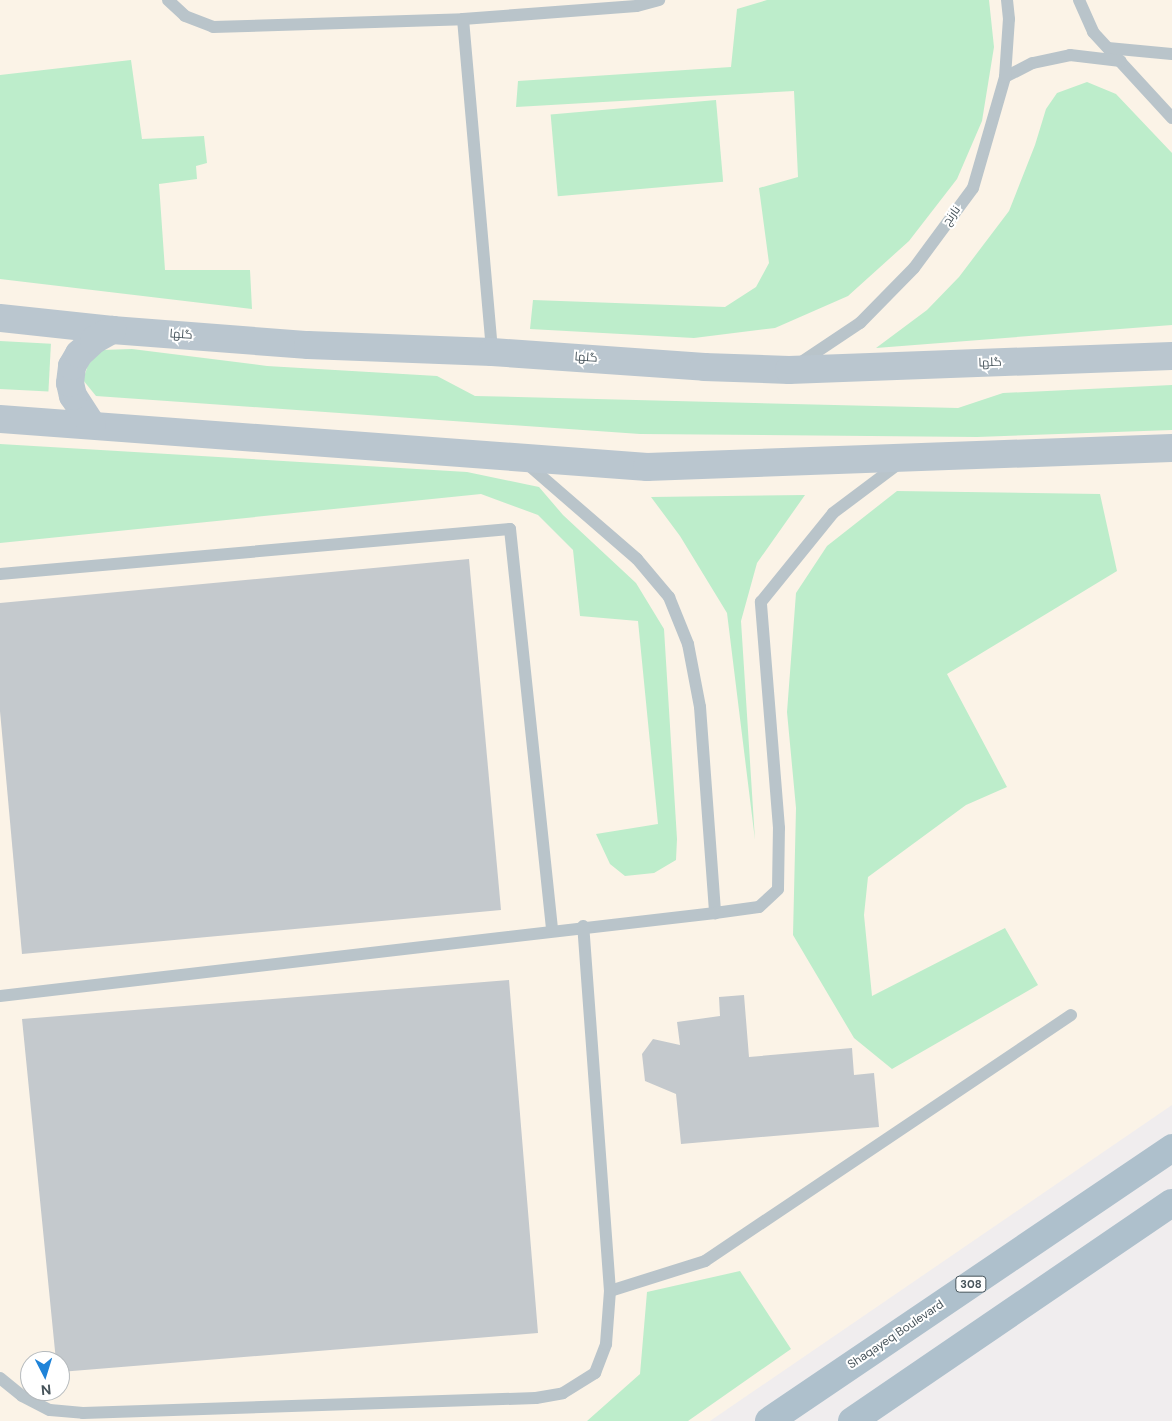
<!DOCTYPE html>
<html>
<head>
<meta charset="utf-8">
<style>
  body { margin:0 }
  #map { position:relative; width:1172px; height:1421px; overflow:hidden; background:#f0edee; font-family:"DM Sans",Cairo,sans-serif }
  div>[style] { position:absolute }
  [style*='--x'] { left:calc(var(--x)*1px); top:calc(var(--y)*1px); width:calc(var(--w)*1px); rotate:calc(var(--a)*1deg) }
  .commercial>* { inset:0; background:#fbf3e7 }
  .green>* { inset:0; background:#bdedcb; transform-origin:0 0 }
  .building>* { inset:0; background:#c4c9cd }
  .lane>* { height:12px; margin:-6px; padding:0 6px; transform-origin:6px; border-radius:6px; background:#b9c4ca }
  .secondary>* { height:28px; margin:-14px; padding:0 14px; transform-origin:14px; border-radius:14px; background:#bac6cf }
  .primary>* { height:28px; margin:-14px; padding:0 14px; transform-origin:14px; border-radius:14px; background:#aec0cc }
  span { translate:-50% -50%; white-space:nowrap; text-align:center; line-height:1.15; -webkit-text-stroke:4px #fff; paint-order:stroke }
  .shield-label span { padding:1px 4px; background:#fff; border:1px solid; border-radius:4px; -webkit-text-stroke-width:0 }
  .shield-label { font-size:11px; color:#46535a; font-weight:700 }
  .street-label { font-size:12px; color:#46535a }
  .north { position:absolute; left:20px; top:1351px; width:50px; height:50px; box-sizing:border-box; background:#fff; border:1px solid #b5babd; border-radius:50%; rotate:175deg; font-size:14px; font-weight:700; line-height:20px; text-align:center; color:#46535a }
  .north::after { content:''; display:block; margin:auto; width:18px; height:22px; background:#1f83d8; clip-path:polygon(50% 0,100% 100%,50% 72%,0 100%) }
</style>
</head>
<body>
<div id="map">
  <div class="commercial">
    <div style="clip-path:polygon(evenodd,0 0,1172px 0,1172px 1105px,710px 1421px,0 1421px,0 0,30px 1361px,60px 1361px,60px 1391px,30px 1391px,30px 1361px)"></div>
  </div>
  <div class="green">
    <div style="clip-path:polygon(767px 0,989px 0,994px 47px,982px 121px,957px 179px,909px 241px,848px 296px,775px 328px,694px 338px,530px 329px,533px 300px,725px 307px,756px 287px,769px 263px,759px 188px,798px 177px,794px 91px,516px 107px,518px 81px,731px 67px,737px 9px)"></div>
    <div style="clip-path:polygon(131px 60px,142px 139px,204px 136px,207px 163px,196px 166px,197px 179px,159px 184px,165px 270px,250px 270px,252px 309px,0 279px,0 75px)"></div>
    <div style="clip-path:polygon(1087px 82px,1116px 94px,1172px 153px,1172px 325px,876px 348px,927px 310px,959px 277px,1009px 211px,1035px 145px,1046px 109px,1057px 93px)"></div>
    <div style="left:716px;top:100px;width:82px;height:166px;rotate:85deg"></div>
    <div style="left:0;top:341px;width:51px;height:48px;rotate:3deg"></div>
    <div style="clip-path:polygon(132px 349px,267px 366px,437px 376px,475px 396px,958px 408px,1003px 393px,1172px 385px,1172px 430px,977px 437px,640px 434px,96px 396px,83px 380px,88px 365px,101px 350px)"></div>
    <div style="clip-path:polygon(0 444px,467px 472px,539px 487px,563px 515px,636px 583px,664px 629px,677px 839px,676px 860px,654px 873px,625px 876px,610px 864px,596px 834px,658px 824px,638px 621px,580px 616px,573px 550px,538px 515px,481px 494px,0 543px)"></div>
    <div style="clip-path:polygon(897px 491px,1100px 494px,1117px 571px,947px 674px,1007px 787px,966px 805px,868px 877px,864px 915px,872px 996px,1005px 928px,1038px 985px,892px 1069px,854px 1038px,793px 935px,796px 808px,787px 712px,796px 593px,827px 546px)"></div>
    <div style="clip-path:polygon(805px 495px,757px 563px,741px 621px,755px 840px,727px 613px,680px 536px,651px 497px)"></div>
    <div style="clip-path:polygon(740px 1271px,791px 1349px,688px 1421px,587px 1421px,640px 1374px,647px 1292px)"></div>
  </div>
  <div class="building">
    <div style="clip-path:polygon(469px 559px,501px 910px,22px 954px,0 711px,0 603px)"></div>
    <div style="clip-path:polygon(509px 980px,538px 1333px,60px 1372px,60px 1361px,56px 1361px,22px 1019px)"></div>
    <div style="clip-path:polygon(744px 995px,749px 1057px,852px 1048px,854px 1075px,874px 1073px,879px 1127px,681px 1144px,676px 1094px,645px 1081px,642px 1054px,653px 1039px,680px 1045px,677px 1022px,720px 1016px,719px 997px)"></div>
  </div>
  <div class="lane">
    <div style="--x:168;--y:0;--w:23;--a:43"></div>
    <div style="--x:185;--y:16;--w:30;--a:21"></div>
    <div style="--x:213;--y:27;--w:250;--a:-1.8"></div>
    <div style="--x:463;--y:19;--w:174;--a:-4.3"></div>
    <div style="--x:637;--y:6;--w:23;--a:-15"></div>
    <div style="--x:1079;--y:0;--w:35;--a:66"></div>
    <div style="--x:1093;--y:32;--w:117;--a:47.4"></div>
    <div style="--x:463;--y:19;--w:334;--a:85"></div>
    <div style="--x:1108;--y:48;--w:64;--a:5.4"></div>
    <div style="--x:1005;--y:77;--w:31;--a:-27"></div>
    <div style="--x:1033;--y:63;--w:38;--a:-12"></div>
    <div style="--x:1070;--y:55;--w:51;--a:6.7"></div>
    <div style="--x:797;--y:365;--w:76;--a:-33.7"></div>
    <div style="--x:860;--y:323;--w:77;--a:-45.5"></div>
    <div style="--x:914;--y:268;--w:99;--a:-53.6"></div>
    <div style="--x:973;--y:188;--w:116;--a:-73.9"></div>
    <div style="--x:1005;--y:77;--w:58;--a:-86.1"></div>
    <div style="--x:1009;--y:19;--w:19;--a:-96"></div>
    <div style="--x:525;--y:462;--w:148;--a:40.9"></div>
    <div style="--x:637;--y:559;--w:50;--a:49.9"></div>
    <div style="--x:669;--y:597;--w:51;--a:68"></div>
    <div style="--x:688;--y:644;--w:64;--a:79.2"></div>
    <div style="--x:700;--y:707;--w:207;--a:85.8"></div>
    <div style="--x:715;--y:913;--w:44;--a:-7.8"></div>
    <div style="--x:759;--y:907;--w:26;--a:-43"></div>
    <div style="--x:778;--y:889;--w:61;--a:-89.1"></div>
    <div style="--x:779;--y:828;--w:227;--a:-94.6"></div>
    <div style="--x:761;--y:602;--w:114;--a:-51"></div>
    <div style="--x:833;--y:513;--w:85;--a:-36.9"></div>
    <div style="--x:0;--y:574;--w:512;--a:-5.04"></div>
    <div style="--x:510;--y:529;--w:403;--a:84"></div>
    <div style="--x:0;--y:996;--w:720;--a:-6.62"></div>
    <div style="--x:610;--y:1291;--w:100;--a:-17.5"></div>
    <div style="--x:705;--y:1261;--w:441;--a:-33.9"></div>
    <div style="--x:0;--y:1378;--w:28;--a:39"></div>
    <div style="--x:22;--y:1396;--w:31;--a:27"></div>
    <div style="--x:50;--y:1410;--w:33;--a:5"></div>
    <div style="--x:83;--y:1413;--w:453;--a:-1.9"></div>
    <div style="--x:536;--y:1398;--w:27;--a:-10"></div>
    <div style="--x:563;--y:1393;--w:38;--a:-32"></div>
    <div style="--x:595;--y:1373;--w:31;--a:-69"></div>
    <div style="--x:606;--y:1344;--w:53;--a:-85.7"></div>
    <div style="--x:610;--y:1291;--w:366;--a:-94.2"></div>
  </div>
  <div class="secondary">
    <div style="--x:0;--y:318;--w:113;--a:6.1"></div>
    <div style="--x:112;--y:330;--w:197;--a:4.4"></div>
    <div style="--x:308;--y:345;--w:184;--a:2.2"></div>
    <div style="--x:492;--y:352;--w:213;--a:4"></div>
    <div style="--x:704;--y:367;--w:85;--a:2"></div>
    <div style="--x:789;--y:370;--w:383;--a:-2.1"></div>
    <div style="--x:0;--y:419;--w:649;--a:4.24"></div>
    <div style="--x:647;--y:467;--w:525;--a:-2.07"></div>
    <div style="--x:92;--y:425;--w:35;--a:-123"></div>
    <div style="--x:73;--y:396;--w:13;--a:-103"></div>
    <div style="--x:70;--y:383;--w:17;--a:-83"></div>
    <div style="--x:72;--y:366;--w:14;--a:-60"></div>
    <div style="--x:79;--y:354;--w:21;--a:-43"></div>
    <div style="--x:94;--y:340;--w:21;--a:-29"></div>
  </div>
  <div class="primary">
    <div style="--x:769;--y:1421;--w:487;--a:-34.1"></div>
    <div style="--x:852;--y:1421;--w:387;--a:-34.3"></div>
  </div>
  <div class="shield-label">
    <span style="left:971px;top:1284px">308</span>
  </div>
  <div class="street-label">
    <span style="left:952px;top:216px;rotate:-54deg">نارنج</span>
    <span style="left:181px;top:335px;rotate:4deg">گلها</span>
    <span style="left:586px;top:358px;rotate:4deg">گلها</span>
    <span style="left:990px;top:363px;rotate:-2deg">گلها</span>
    <span style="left:896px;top:1335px;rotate:-34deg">Shaqayeq Boulevard</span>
  </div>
  <div class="north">N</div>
</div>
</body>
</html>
